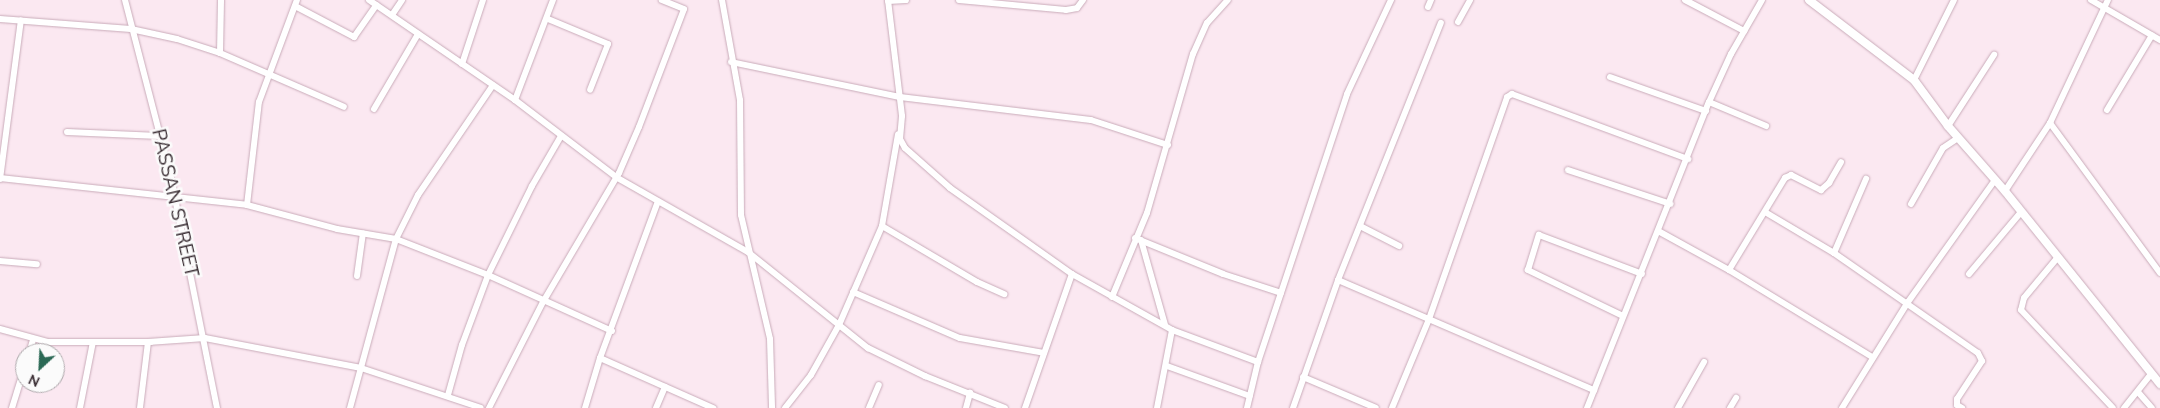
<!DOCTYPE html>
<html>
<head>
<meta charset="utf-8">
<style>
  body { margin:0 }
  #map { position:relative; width:2160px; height:408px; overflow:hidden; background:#fbe8f1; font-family:Mulish,sans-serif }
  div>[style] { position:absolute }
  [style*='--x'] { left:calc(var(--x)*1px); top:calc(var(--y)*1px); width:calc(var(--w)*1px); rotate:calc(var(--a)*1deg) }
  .roads { filter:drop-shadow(0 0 1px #c9abb9) drop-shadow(0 0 1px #c9abb9) }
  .minor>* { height:6px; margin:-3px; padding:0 3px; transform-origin:3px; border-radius:3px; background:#fff }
  .tertiary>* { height:8px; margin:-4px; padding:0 4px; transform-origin:4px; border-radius:4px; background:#fff }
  span { translate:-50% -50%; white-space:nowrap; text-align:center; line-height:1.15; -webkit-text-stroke:5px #fbfbfb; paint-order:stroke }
  .street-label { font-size:19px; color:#3b2f35 }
  .north { position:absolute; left:15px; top:343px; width:50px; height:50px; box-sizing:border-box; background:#fbfbfb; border:1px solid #aea9ac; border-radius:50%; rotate:205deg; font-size:14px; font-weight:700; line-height:20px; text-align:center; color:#3b2f35 }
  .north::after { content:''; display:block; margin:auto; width:18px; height:22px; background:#2b6955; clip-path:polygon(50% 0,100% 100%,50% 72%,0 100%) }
</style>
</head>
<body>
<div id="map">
  <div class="roads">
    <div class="minor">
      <div style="--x:125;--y:0;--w:184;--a:75.5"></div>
      <div style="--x:171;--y:178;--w:235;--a:78.7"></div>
      <div style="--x:369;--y:0;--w:177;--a:34.4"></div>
      <div style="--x:515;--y:100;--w:127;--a:37.3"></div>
      <div style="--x:616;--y:177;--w:152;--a:29.6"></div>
      <div style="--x:748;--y:252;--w:154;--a:38.7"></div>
      <div style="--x:868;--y:348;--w:64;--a:26.2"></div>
      <div style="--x:925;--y:376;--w:86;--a:21.8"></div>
      <div style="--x:722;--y:0;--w:102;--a:79.8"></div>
      <div style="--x:740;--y:100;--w:115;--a:89.5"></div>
      <div style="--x:741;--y:215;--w:127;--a:76.8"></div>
      <div style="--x:770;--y:339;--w:69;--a:88.3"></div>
      <div style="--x:888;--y:0;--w:117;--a:83.1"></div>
      <div style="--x:902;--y:116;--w:23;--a:95"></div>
      <div style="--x:900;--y:139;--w:10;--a:61"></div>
      <div style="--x:905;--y:148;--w:60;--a:41.6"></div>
      <div style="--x:950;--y:188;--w:149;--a:35.2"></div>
      <div style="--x:1072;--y:274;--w:115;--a:29.2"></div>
      <div style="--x:1172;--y:330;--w:79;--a:100.9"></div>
      <div style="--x:959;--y:0;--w:107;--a:5.3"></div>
      <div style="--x:1066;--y:10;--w:11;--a:-10"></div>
      <div style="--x:1077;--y:8;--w:10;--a:-53"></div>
      <div style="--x:1685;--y:0;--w:67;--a:27.7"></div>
      <div style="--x:2091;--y:0;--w:80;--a:30.1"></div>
      <div style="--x:888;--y:1;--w:18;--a:-3"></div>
      <div style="--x:295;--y:6;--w:67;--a:27.7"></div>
      <div style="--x:354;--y:37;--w:39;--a:-55"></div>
      <div style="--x:1428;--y:7;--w:8;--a:-67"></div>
      <div style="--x:392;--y:15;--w:18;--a:-56"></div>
      <div style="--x:0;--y:19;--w:131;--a:4.4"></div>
      <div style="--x:131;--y:29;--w:47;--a:12.3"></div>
      <div style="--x:177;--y:39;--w:45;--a:18"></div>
      <div style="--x:220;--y:53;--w:135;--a:23.5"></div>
      <div style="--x:548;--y:19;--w:65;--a:22.6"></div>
      <div style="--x:608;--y:44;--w:49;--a:111.4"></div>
      <div style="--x:1458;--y:22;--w:25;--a:-61"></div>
      <div style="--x:220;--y:53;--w:53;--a:-88.9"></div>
      <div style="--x:731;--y:62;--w:173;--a:11.7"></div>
      <div style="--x:900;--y:97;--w:192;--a:6.9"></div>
      <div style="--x:1091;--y:120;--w:81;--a:18"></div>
      <div style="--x:462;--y:64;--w:67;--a:-71.8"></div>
      <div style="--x:1610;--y:77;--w:102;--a:19.5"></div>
      <div style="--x:1914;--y:80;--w:89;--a:-63.4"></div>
      <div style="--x:515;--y:100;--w:107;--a:-69.2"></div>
      <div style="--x:1709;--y:102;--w:62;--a:22.8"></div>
      <div style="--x:374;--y:109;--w:87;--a:-59.6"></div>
      <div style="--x:2107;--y:110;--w:87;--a:-59"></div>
      <div style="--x:2050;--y:123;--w:186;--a:53.7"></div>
      <div style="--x:1948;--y:126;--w:85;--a:-57.1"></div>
      <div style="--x:67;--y:132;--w:92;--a:2.5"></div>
      <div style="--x:1568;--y:170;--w:108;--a:18.3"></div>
      <div style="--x:0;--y:178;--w:248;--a:6.2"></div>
      <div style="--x:247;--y:205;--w:93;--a:14.9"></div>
      <div style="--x:337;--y:229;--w:60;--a:9.6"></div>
      <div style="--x:396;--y:239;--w:99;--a:21.4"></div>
      <div style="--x:488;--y:275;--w:136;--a:24.3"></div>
      <div style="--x:0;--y:179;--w:160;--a:-82.5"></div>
      <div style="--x:2005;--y:191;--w:82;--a:-56.5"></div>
      <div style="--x:2050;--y:123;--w:136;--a:-64.8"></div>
      <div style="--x:1911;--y:204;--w:64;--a:-60.3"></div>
      <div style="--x:1943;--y:148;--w:18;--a:-34"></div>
      <div style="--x:247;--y:205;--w:104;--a:-83.4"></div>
      <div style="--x:259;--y:102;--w:109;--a:-69.6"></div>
      <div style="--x:1765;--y:212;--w:80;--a:30.7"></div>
      <div style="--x:1834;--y:253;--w:175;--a:34.8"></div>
      <div style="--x:1978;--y:353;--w:9;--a:63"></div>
      <div style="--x:1982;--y:361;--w:45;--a:123.3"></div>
      <div style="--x:1957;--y:399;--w:6;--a:90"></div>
      <div style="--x:1957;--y:405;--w:6;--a:31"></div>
      <div style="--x:882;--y:226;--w:110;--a:30.5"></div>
      <div style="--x:977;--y:282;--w:30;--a:24"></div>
      <div style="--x:1360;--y:226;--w:44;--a:27.1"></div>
      <div style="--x:1660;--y:232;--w:79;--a:28.8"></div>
      <div style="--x:1729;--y:270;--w:167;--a:31.3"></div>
      <div style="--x:1135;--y:238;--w:95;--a:22.2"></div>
      <div style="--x:1223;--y:274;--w:61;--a:18.1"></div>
      <div style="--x:1141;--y:240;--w:88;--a:74.2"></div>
      <div style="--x:1834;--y:253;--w:81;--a:-66.6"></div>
      <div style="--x:2058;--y:257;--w:53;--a:129.7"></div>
      <div style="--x:2024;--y:298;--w:12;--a:104"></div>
      <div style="--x:2021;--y:310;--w:134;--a:46.8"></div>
      <div style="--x:0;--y:261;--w:37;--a:5"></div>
      <div style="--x:1729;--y:270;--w:108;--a:-58.7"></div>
      <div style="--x:1785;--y:178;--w:7;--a:-27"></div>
      <div style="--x:1791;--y:175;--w:34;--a:27"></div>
      <div style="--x:1821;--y:190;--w:11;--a:-41"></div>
      <div style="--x:1829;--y:183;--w:24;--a:-60"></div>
      <div style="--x:1969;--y:274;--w:81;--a:-50"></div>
      <div style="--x:357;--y:276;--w:43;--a:-82.1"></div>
      <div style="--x:1338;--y:280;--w:279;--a:23.3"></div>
      <div style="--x:853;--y:292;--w:116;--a:23.3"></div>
      <div style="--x:960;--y:338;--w:85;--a:10.1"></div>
      <div style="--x:1112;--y:297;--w:91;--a:-67.4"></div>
      <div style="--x:1147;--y:213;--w:166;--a:-73.9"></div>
      <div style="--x:1193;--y:54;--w:34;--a:-66"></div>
      <div style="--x:1207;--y:23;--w:31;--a:-48"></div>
      <div style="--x:1623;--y:316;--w:106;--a:-154.2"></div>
      <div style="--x:1528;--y:270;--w:37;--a:-73"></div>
      <div style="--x:1539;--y:235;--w:110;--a:20.7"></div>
      <div style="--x:0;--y:329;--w:50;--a:15.2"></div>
      <div style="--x:48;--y:342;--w:103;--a:0"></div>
      <div style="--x:1172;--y:330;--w:92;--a:20.4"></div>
      <div style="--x:29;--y:353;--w:14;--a:-73"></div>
      <div style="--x:600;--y:358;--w:124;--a:23.9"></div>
      <div style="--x:1167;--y:366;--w:88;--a:19.9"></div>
      <div style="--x:1303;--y:377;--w:79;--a:23"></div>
      <div style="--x:2138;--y:392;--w:21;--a:49"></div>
      <div style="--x:448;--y:395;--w:52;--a:-74.4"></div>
      <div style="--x:462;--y:345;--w:75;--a:-69.6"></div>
      <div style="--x:488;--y:275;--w:99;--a:-63.7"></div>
      <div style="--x:532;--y:186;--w:58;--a:-59.9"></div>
      <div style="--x:12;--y:408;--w:44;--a:-72.8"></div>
      <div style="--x:80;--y:408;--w:67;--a:-78.9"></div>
      <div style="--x:140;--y:408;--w:66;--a:-83.1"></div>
      <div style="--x:148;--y:342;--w:57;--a:-4"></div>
      <div style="--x:205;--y:338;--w:159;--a:10.9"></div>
      <div style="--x:361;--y:368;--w:126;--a:18.4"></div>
      <div style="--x:350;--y:408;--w:175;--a:-74.8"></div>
      <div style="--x:396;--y:239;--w:49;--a:-63.4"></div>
      <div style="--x:418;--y:195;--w:133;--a:-55.7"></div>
      <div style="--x:489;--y:408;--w:119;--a:-63"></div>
      <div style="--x:543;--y:302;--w:150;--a:-59.5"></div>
      <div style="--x:619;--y:173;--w:50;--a:-66.5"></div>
      <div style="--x:639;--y:127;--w:126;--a:-69.1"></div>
      <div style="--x:684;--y:9;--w:24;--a:-158"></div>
      <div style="--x:585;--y:408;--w:52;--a:-73.3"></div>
      <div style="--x:600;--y:358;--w:167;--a:-69.7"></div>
      <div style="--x:656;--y:408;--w:23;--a:-67"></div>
      <div style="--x:785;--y:408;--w:42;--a:-51.8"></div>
      <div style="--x:811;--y:375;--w:57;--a:-60.8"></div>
      <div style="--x:839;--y:325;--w:108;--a:-66.5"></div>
      <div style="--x:882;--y:226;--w:93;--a:-80.1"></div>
      <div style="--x:869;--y:408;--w:25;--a:-67"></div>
      <div style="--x:966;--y:408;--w:16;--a:-75"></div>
      <div style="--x:1025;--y:408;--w:142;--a:-70.7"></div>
      <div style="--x:1247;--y:408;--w:47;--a:-76.6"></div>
      <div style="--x:1258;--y:362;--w:282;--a:-71.6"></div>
      <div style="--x:1347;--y:94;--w:104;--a:-64.9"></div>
      <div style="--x:1293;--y:408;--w:136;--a:-70.6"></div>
      <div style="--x:1338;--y:280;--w:277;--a:-68.2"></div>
      <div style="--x:1392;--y:408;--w:96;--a:-67.4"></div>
      <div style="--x:1429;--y:319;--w:235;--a:-70.6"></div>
      <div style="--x:1507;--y:97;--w:6;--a:-31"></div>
      <div style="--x:1512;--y:94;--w:188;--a:20.3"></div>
      <div style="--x:1587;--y:408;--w:329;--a:-68.3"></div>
      <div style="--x:1709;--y:102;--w:53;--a:-65.4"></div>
      <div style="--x:1731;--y:54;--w:62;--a:-60.1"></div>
      <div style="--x:1678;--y:408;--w:53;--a:-60.5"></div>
      <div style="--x:1730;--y:408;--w:12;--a:-59"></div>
      <div style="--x:1842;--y:408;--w:125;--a:-58.1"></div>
      <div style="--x:1908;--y:302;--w:150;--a:-54.5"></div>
      <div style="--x:2124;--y:408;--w:43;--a:-51.5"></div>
    </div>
    <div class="tertiary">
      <div style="--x:1809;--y:0;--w:132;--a:37.3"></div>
      <div style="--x:1914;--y:80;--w:57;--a:53.5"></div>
      <div style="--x:1948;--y:126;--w:86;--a:48.8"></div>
      <div style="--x:2005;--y:191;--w:248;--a:51.2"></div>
    </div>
  </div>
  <div class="street-label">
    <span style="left:175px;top:203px;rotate:77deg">PASSAN STREET</span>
  </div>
  <div class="north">N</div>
</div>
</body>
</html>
